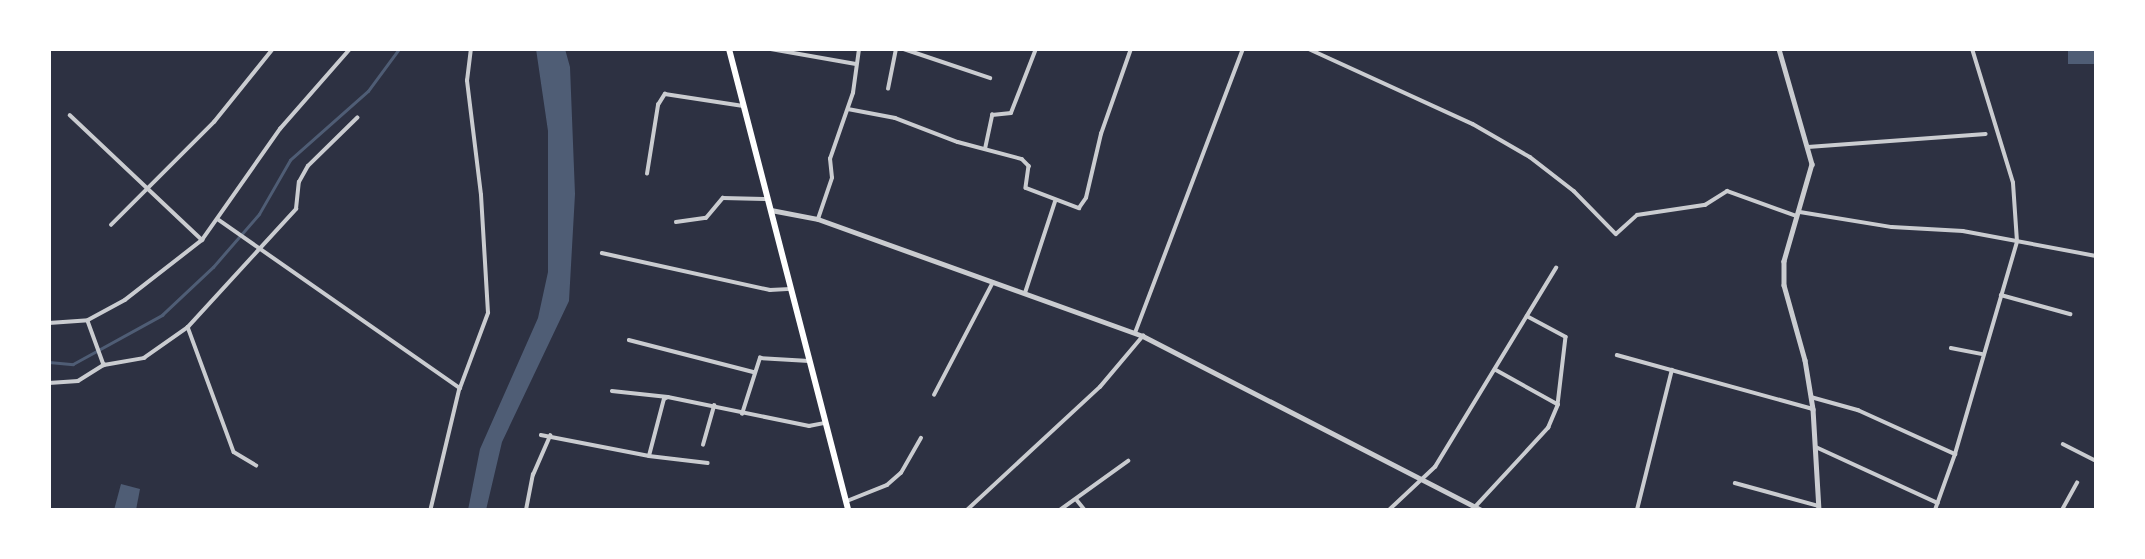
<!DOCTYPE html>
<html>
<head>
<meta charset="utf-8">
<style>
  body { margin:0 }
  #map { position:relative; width:2145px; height:559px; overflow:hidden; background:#2d3142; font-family:Barlow,sans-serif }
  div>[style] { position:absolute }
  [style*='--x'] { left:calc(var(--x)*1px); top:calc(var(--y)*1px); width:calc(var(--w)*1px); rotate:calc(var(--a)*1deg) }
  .water>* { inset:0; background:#4f5d75; transform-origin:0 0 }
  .stream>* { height:2.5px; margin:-1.25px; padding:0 1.25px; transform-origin:1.25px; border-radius:1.25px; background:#4f5d75 }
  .minor>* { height:3.5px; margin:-1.75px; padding:0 1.75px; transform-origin:1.75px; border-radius:1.75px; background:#caccd0 }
  .tertiary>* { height:4.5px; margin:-2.25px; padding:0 2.25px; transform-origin:2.25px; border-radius:2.25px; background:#caccd0 }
  .trunk>* { height:6px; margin:-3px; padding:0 3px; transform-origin:3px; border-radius:3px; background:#fff }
  span { translate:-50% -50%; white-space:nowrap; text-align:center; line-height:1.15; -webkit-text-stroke:5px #fff; paint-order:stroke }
  .frame { position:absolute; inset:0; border:51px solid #fff; pointer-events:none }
</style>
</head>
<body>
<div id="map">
  <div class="water">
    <div style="clip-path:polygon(536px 49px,565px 49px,570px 67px,575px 194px,569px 301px,502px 442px,486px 510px,468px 510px,480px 449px,538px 318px,548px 272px,548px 131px)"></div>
    <div style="left:2068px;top:49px;width:28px;height:15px"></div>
    <div style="clip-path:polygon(121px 484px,140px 489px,136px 510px,114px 510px)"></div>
  </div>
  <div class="stream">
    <div style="--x:49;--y:362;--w:24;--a:5"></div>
    <div style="--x:73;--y:364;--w:102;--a:-28.8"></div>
    <div style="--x:162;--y:315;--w:70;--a:-43.3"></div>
    <div style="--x:213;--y:267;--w:70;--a:-49"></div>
    <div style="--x:259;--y:214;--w:62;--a:-60.1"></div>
    <div style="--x:290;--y:160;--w:104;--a:-41.5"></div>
    <div style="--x:368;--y:91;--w:52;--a:-53.6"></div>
  </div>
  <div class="minor">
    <div style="--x:771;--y:49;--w:86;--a:10"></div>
    <div style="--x:904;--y:49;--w:91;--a:18.6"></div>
    <div style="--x:1309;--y:49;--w:180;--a:24.6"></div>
    <div style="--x:1473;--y:124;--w:66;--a:30.1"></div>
    <div style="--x:1530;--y:157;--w:56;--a:37.7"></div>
    <div style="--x:1574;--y:191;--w:60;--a:45.7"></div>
    <div style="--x:1616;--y:234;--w:28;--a:-42"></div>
    <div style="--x:1637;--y:215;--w:69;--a:-8.4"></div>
    <div style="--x:1705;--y:205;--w:26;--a:-32"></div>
    <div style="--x:1727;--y:191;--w:74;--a:19.7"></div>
    <div style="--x:888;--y:89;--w:41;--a:-78.7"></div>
    <div style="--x:848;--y:109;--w:48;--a:10.8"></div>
    <div style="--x:895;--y:118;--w:67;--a:20.9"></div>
    <div style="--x:958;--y:142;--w:66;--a:14.9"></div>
    <div style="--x:1022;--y:159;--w:10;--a:45"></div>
    <div style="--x:1029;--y:166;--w:22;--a:98"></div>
    <div style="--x:1026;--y:188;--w:57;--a:20.7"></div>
    <div style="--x:1079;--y:208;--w:12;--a:-55"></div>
    <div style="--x:1086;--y:198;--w:66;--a:-76.8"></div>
    <div style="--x:1101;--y:134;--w:90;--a:-70.6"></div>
    <div style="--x:70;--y:115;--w:182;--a:43.4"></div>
    <div style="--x:1808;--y:147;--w:178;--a:-4.2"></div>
    <div style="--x:985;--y:149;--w:35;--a:-78"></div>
    <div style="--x:992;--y:115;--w:19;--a:-6"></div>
    <div style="--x:1011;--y:113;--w:69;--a:-68.7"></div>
    <div style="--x:647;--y:174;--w:70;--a:-80.9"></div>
    <div style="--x:658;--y:105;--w:13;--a:-58"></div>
    <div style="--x:665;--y:94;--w:79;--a:8.7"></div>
    <div style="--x:1800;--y:212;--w:93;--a:9.3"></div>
    <div style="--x:1892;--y:227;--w:71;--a:3.2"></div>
    <div style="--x:1963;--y:231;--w:135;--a:10.6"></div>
    <div style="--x:818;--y:219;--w:43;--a:-71.1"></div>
    <div style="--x:832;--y:178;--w:19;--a:-96"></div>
    <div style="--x:830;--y:159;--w:70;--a:-70.8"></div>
    <div style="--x:853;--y:93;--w:44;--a:-82.2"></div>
    <div style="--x:219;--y:220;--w:294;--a:34.9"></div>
    <div style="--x:460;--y:388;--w:125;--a:103.4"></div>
    <div style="--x:676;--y:222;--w:30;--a:-8"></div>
    <div style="--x:706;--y:218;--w:26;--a:-50"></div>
    <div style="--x:723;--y:198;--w:45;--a:1.3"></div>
    <div style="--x:111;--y:225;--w:146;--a:-45"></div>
    <div style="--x:214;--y:122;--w:94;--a:-51.1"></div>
    <div style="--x:602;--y:253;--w:172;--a:12.4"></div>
    <div style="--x:770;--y:290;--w:21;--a:-3"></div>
    <div style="--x:1025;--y:293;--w:96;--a:-71.8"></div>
    <div style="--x:2001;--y:295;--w:72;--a:15.4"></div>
    <div style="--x:1527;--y:316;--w:44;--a:28.3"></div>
    <div style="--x:1566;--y:337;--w:68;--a:96.7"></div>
    <div style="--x:88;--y:321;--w:47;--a:70"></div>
    <div style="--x:49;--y:323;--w:39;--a:-4"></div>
    <div style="--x:88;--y:320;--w:42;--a:-28.4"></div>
    <div style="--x:125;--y:300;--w:98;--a:-37.9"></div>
    <div style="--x:202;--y:240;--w:136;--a:-54.9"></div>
    <div style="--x:280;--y:129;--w:106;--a:-48.8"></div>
    <div style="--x:188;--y:327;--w:133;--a:69.8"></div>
    <div style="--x:234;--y:452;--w:26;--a:31"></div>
    <div style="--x:1135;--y:333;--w:304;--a:-69.2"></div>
    <div style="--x:629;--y:340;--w:129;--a:14.4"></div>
    <div style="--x:1951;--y:348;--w:33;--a:11"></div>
    <div style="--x:1617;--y:355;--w:203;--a:15.4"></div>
    <div style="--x:49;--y:383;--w:29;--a:-4"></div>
    <div style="--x:78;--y:381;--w:31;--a:-32"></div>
    <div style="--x:104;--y:365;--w:41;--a:-9.9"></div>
    <div style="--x:144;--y:358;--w:54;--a:-35.2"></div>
    <div style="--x:188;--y:327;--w:160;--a:-47.5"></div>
    <div style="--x:296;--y:209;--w:27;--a:-84"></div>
    <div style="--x:299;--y:182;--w:18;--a:-61"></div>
    <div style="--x:308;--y:166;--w:69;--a:-44.4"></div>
    <div style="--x:460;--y:388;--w:80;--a:-69.5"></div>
    <div style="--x:488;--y:313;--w:118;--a:-93.4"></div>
    <div style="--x:481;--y:195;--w:115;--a:-97"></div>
    <div style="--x:467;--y:81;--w:32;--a:-83"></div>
    <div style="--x:612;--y:391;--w:56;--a:6.1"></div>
    <div style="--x:934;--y:395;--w:127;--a:-62.4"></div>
    <div style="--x:1811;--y:397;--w:49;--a:15.5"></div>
    <div style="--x:1858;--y:410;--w:107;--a:24.4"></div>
    <div style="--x:742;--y:414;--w:59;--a:-72.2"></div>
    <div style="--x:760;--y:358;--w:49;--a:3.5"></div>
    <div style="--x:541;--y:435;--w:110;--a:11"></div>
    <div style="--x:649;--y:456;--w:59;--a:-75.3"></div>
    <div style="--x:664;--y:399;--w:4;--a:-27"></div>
    <div style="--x:668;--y:397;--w:144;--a:11.6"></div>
    <div style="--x:809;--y:426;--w:16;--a:-11"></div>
    <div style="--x:2063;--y:444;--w:37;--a:27"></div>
    <div style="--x:703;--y:445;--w:41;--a:-74.2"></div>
    <div style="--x:1816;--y:447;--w:134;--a:24.7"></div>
    <div style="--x:649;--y:456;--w:59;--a:6.8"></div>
    <div style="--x:1735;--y:483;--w:87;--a:15.3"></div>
    <div style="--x:1077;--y:500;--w:13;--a:51"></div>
    <div style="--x:847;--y:501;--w:43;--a:-21.8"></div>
    <div style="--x:887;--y:485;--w:18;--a:-41"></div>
    <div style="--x:901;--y:473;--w:40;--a:-60.3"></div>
    <div style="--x:1475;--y:507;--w:108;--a:-47.3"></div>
    <div style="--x:1548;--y:428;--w:25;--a:-67"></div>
    <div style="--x:1558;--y:405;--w:72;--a:-150.9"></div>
    <div style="--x:526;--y:510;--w:36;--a:-79"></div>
    <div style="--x:533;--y:475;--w:43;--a:-66.4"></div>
    <div style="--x:967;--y:510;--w:181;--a:-42.8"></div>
    <div style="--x:1100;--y:387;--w:67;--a:-49.9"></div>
    <div style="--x:1060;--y:510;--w:84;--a:-35.8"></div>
    <div style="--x:1389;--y:510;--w:63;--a:-43.1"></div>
    <div style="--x:1435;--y:467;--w:233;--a:-58.7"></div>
    <div style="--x:1637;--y:510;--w:144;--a:-76"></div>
    <div style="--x:1935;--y:510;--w:59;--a:-70.3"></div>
    <div style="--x:1955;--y:454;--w:221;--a:-73.7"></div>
    <div style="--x:2017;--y:242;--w:59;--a:-93.9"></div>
    <div style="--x:2013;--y:183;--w:140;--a:-107"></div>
    <div style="--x:2062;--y:510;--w:31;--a:-61"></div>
  </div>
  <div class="tertiary">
    <div style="--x:1779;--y:49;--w:120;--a:74"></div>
    <div style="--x:1812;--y:164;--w:101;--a:106.1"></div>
    <div style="--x:1784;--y:261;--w:24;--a:90"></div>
    <div style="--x:1784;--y:285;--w:78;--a:74.4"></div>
    <div style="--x:1805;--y:360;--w:50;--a:80.7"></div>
    <div style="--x:1813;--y:409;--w:101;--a:86.6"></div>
    <div style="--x:771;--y:210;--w:48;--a:10.8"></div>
    <div style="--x:818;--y:219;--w:345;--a:19.8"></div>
    <div style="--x:1143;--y:336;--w:381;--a:27.2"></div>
  </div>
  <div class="trunk">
    <div style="--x:729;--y:49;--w:476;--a:75.5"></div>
  </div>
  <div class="frame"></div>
</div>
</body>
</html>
